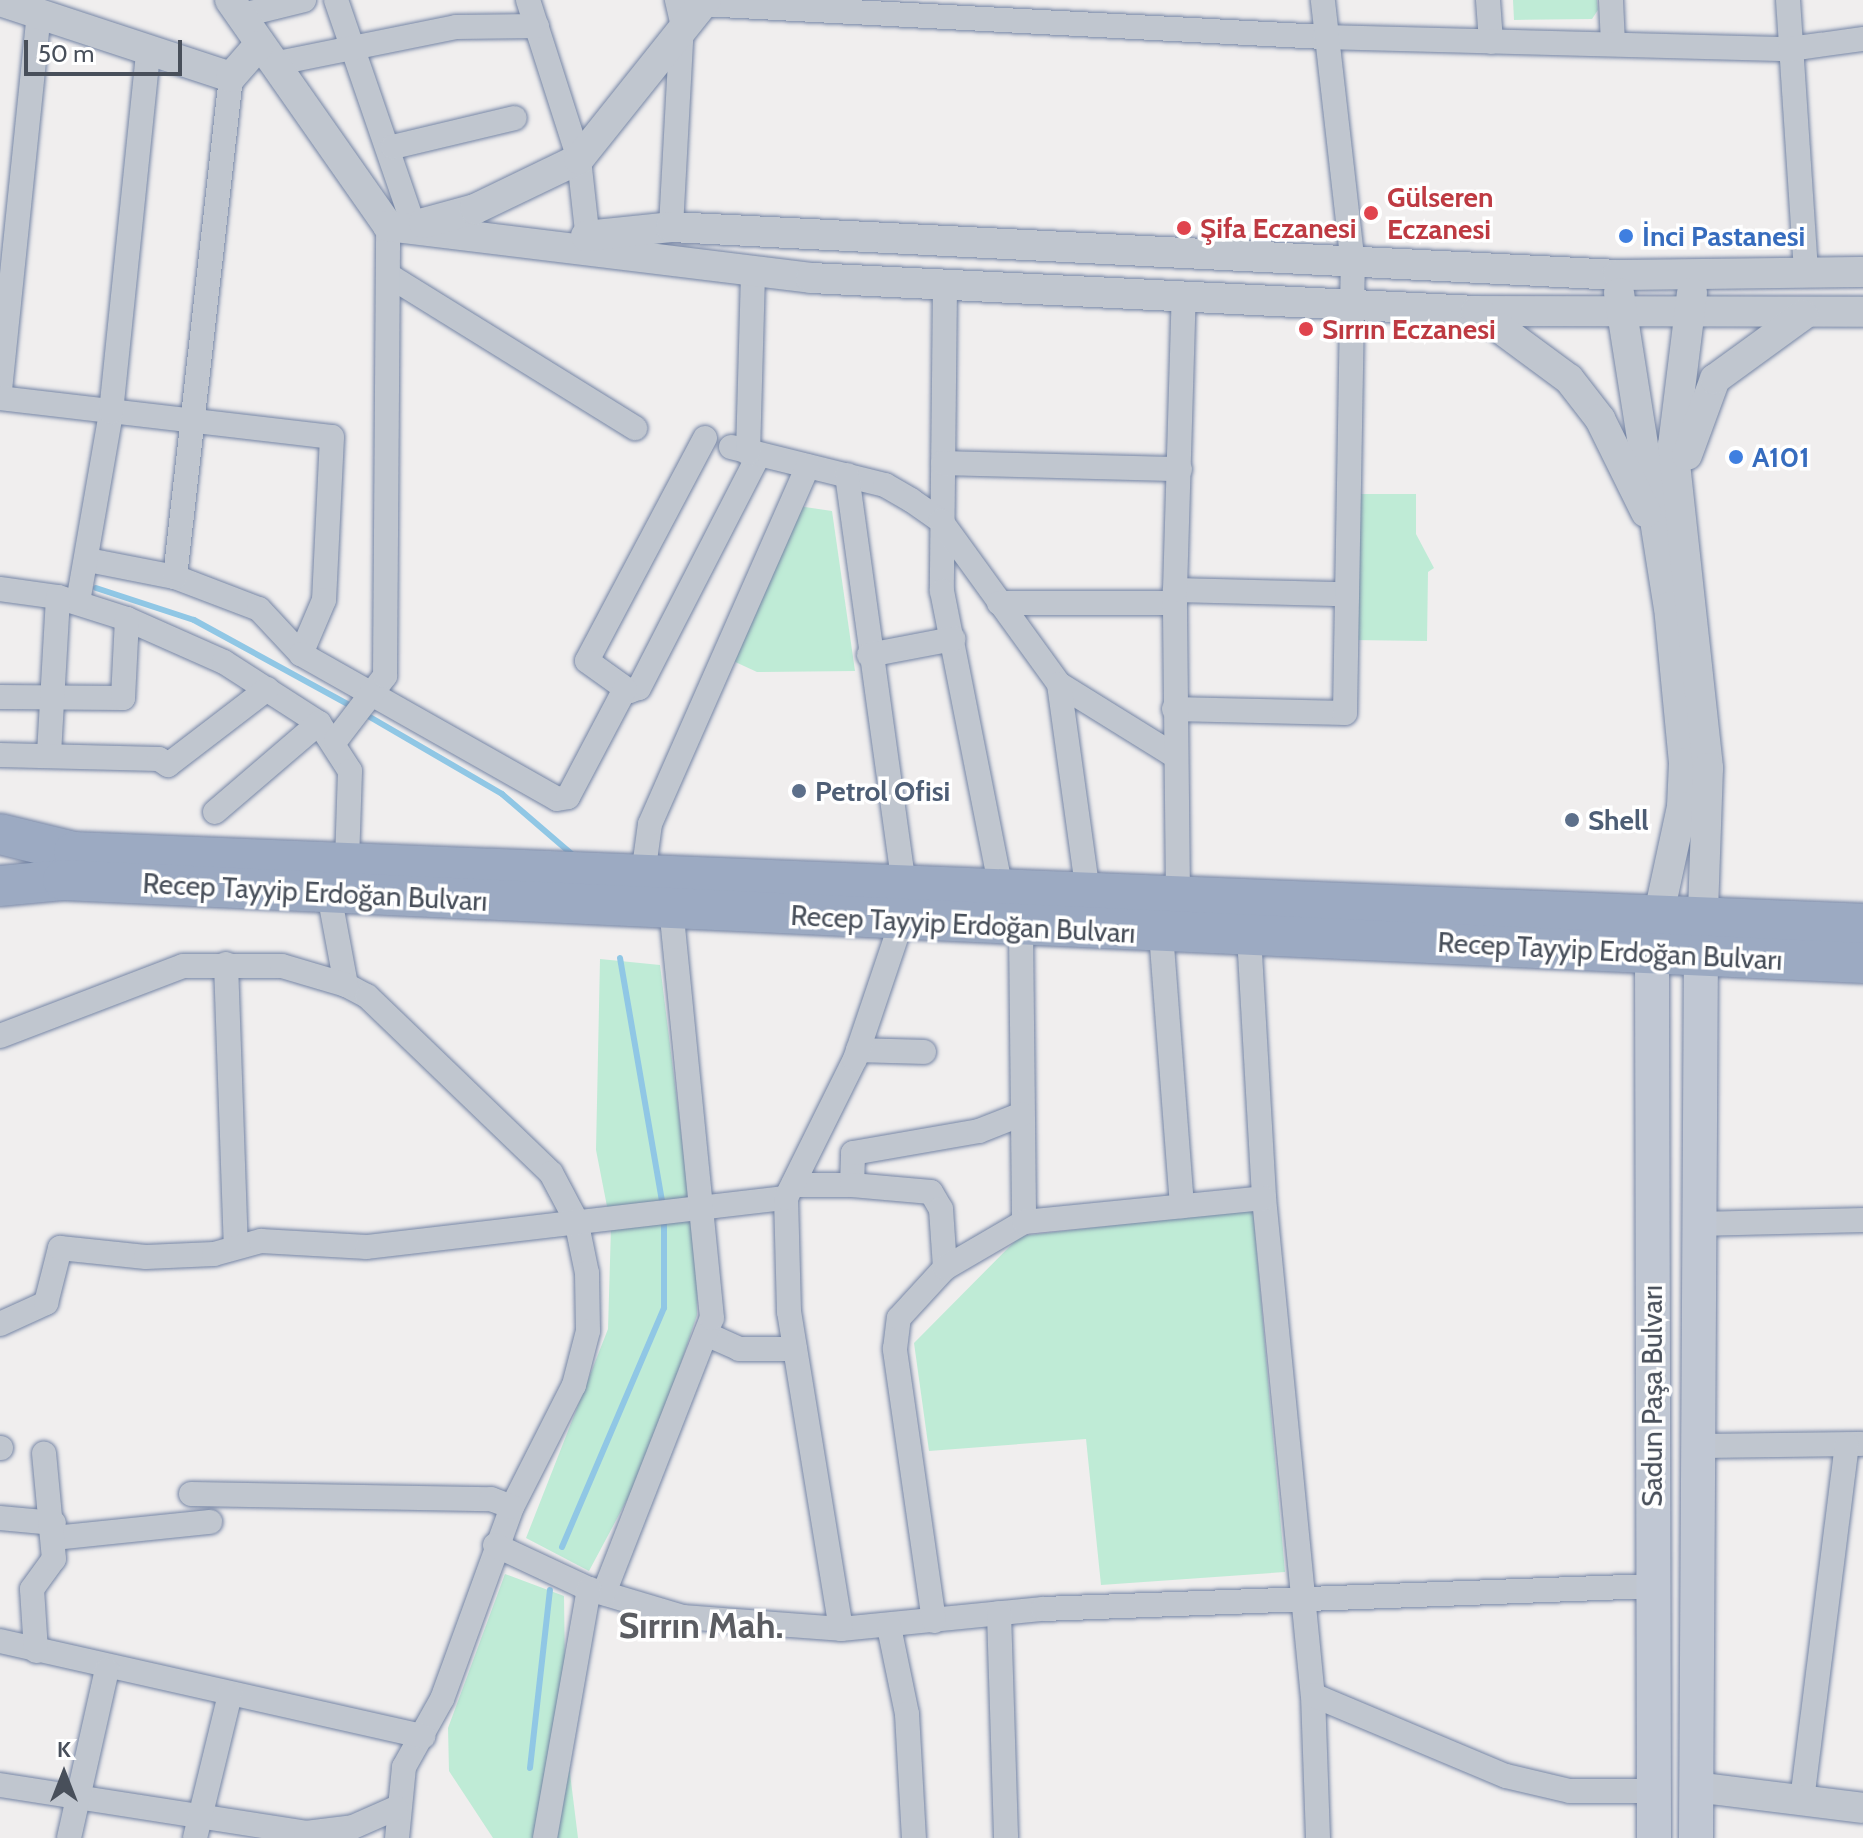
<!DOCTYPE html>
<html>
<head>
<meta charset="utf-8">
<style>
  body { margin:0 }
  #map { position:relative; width:1863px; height:1838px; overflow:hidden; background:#f0eeee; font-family:Cabin,sans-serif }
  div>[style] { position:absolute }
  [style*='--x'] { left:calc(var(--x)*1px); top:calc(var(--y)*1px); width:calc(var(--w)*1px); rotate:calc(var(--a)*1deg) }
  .green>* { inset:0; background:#bfebd6 }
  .stream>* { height:6px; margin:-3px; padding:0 3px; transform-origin:3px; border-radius:3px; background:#90c7e5 }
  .roads { filter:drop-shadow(0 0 2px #7585a5) drop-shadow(0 0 2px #7585a5) }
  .minor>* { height:24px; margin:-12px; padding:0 12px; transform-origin:12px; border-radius:12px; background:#c0c6cf }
  .tertiary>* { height:30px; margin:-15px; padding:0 15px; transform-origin:15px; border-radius:15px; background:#c0c6cf }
  .secondary>* { height:34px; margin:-17px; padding:0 17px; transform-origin:17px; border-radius:17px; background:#c0c7d3 }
  .trunk>* { height:40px; margin:-20px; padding:0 20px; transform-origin:20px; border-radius:20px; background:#9caac2 }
  .dots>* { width:22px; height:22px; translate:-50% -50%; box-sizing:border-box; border:4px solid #fff; border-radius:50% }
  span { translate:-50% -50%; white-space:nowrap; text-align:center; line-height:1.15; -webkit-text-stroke:7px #fff; paint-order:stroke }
  .health-label { font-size:28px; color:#be3a42; font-weight:700 }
  .left { translate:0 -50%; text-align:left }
  .shop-label { font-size:28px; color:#366cbe; font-weight:700 }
  .service-label { font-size:28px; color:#4e5e75; font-weight:700 }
  .street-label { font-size:28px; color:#484f5a }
  .district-label { font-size:36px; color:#5b5d62; font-weight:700 }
  .north { position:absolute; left:24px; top:1734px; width:80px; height:80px; -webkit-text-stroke:6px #fff; paint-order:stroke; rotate:0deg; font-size:22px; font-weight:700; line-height:32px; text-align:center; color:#484f5a }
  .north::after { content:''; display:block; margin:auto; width:28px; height:36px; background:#484f5a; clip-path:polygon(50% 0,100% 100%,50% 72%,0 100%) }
  .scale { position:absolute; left:24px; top:40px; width:158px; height:36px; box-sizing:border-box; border:4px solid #484f5a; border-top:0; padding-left:10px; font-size:24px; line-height:28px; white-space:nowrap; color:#484f5a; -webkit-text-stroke:6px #fff; paint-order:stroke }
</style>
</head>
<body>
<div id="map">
  <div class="green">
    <div style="clip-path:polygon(1513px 0,1597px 0,1598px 10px,1592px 19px,1514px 20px)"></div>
    <div style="clip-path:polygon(1357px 494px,1416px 494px,1416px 534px,1434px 568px,1428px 572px,1427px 641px,1352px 640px)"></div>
    <div style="clip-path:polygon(798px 506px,832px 511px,855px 671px,757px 672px,731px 660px)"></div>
    <div style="clip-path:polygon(600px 959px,660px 965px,698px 1268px,697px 1315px,680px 1366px,635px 1485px,589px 1571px,526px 1538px,608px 1329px,611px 1227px,596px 1150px)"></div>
    <div style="clip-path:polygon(1253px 1209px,1285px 1572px,1101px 1585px,1086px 1439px,929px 1451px,914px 1343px,1020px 1236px)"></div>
    <div style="clip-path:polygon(505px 1574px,564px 1596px,566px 1741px,578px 1838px,493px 1838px,449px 1771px,448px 1728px)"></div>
  </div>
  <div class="stream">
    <div style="--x:96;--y:588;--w:103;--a:18.1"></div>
    <div style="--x:194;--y:620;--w:181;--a:28.7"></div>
    <div style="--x:363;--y:713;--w:161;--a:30.2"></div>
    <div style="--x:502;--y:794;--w:95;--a:40.7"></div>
    <div style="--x:620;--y:958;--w:253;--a:80.2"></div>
    <div style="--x:562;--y:1547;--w:260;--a:-66.9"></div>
    <div style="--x:664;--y:1308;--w:90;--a:-90"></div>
    <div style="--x:530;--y:1768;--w:179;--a:-83.6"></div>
  </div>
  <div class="roads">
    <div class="minor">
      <div style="--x:336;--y:0;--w:239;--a:71"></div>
      <div style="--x:528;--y:0;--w:167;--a:72.2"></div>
      <div style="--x:579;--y:159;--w:92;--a:83.7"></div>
      <div style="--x:1488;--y:0;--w:42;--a:85.9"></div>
      <div style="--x:1611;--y:0;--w:44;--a:87.4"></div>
      <div style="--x:1788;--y:0;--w:273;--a:86.2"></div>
      <div style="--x:702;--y:4;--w:623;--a:3.04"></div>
      <div style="--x:1324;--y:37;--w:466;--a:1.5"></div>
      <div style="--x:1790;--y:49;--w:74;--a:-7.8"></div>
      <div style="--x:239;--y:16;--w:67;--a:-13.8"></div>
      <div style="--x:273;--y:64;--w:187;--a:-11.4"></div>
      <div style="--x:456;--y:27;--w:81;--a:-0.7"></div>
      <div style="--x:393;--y:147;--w:125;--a:-13.4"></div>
      <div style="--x:671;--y:227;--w:205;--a:-86.9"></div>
      <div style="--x:682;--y:22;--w:23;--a:-103"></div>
      <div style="--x:393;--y:278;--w:285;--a:31.8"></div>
      <div style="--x:945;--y:285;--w:306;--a:90.6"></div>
      <div style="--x:942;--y:591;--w:304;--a:78.8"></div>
      <div style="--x:0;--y:390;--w:377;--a:-84.1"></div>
      <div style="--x:0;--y:398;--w:334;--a:6.7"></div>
      <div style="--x:332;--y:437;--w:163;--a:92.8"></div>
      <div style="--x:324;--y:600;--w:59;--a:113.1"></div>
      <div style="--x:705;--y:438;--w:252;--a:117.9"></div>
      <div style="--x:587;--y:661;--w:52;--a:35.5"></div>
      <div style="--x:629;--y:691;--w:10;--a:-17"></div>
      <div style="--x:639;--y:688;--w:261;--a:-62.8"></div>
      <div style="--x:731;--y:447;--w:159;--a:13.9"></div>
      <div style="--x:885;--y:485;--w:30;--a:30"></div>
      <div style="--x:911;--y:500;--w:37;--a:35"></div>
      <div style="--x:941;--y:521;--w:201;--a:54.1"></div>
      <div style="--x:1059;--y:684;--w:137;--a:31.8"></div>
      <div style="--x:748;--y:453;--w:179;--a:-88.4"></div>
      <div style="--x:943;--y:463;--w:237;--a:1.5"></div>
      <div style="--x:847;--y:475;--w:414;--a:82.1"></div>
      <div style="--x:88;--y:560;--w:89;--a:11.1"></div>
      <div style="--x:175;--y:577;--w:90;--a:20.9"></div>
      <div style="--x:259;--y:609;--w:62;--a:47"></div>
      <div style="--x:301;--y:654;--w:294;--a:29.5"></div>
      <div style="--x:557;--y:799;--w:11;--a:-10"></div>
      <div style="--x:568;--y:797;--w:122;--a:-62.2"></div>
      <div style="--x:175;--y:577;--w:503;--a:-83.61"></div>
      <div style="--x:0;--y:589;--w:59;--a:7.9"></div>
      <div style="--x:58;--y:597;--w:72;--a:17.7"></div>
      <div style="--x:127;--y:619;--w:106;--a:23.9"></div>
      <div style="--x:224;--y:662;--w:113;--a:32.7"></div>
      <div style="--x:319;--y:723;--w:57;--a:57.1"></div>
      <div style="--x:350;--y:771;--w:91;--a:91.9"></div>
      <div style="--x:1175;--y:590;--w:169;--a:1.4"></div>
      <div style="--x:78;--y:602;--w:193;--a:-80.1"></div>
      <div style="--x:111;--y:412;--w:362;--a:-84.1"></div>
      <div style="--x:999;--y:603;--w:176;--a:0"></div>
      <div style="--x:869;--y:655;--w:86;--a:-10.8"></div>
      <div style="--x:1059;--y:684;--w:210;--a:82.1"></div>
      <div style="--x:0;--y:697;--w:123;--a:0.5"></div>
      <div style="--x:123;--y:698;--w:79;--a:-87.1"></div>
      <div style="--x:1174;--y:709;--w:171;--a:1.3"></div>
      <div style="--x:1345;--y:713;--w:448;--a:-89"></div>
      <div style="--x:1353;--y:265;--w:267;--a:-96.5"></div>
      <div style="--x:336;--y:740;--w:81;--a:-52.6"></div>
      <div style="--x:385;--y:676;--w:450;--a:-89.6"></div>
      <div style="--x:49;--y:754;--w:157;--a:-86.7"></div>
      <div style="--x:0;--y:755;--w:159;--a:1.4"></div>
      <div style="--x:159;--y:759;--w:11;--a:34"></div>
      <div style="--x:168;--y:765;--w:125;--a:-37.5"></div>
      <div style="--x:215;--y:812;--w:137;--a:-40.6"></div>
      <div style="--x:643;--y:875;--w:51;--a:-82.2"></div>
      <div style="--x:650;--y:824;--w:391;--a:-66.2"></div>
      <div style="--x:329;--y:894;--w:93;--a:79.4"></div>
      <div style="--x:346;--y:985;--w:24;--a:28"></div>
      <div style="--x:367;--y:996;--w:255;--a:43.9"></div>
      <div style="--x:551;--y:1173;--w:53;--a:62"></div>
      <div style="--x:576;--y:1220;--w:54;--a:78.3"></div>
      <div style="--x:587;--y:1273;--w:58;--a:89"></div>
      <div style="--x:588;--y:1331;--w:56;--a:104.5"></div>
      <div style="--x:574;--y:1385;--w:137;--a:116.9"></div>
      <div style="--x:512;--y:1507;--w:204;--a:110"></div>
      <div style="--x:442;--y:1699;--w:78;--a:119.2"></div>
      <div style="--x:404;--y:1767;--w:71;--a:95.6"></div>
      <div style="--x:1178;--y:896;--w:306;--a:-90.6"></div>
      <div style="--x:1175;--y:590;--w:295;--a:-88.3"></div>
      <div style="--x:1021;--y:928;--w:294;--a:89.4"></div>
      <div style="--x:1161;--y:933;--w:274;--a:85.6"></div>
      <div style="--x:1249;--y:936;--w:262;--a:86.7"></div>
      <div style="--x:1264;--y:1198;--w:499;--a:84.4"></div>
      <div style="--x:1313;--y:1695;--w:143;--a:88"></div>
      <div style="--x:226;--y:964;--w:283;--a:88"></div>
      <div style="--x:0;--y:1036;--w:196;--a:-20.9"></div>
      <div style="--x:183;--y:966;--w:99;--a:0"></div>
      <div style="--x:282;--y:966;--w:67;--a:16.5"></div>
      <div style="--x:858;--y:1050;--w:66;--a:1.7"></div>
      <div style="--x:793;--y:1185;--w:59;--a:0"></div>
      <div style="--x:852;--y:1185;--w:32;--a:-88"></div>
      <div style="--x:853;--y:1153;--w:128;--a:-9.9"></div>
      <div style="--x:979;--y:1131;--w:46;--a:-21.6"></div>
      <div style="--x:852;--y:1185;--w:79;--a:5.1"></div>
      <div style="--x:931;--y:1192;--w:20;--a:60"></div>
      <div style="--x:941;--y:1209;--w:59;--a:86.1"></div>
      <div style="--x:1698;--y:1224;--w:165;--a:-1.4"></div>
      <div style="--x:0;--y:1324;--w:51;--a:-24.5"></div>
      <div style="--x:46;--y:1303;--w:57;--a:-75.7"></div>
      <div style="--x:60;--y:1248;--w:86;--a:6"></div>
      <div style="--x:146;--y:1257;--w:68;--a:-2.5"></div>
      <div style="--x:214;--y:1254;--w:49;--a:-15.5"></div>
      <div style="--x:261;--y:1241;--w:106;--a:3.2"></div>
      <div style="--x:367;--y:1247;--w:422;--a:-6.7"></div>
      <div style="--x:706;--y:1334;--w:36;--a:24"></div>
      <div style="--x:739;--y:1349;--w:56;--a:0"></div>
      <div style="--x:1696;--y:1446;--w:166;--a:-0.7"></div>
      <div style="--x:0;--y:1448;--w:1;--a:0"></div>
      <div style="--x:191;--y:1494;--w:300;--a:1"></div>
      <div style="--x:491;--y:1499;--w:22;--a:21"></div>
      <div style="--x:0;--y:1518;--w:54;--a:5.3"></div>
      <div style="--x:54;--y:1538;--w:157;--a:-5.9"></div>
      <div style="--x:495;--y:1545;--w:104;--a:25.1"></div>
      <div style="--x:589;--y:1589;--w:98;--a:16.6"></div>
      <div style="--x:683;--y:1617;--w:158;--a:4.3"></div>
      <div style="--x:841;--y:1629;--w:203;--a:-5.7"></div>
      <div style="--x:1043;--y:1609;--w:610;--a:-2.16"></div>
      <div style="--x:604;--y:1593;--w:295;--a:-68.6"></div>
      <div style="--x:712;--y:1318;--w:412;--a:-95.7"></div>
      <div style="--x:999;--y:1613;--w:225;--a:88.2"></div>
      <div style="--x:934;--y:1621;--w:275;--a:-98.2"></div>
      <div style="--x:895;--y:1349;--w:31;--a:-83"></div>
      <div style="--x:899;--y:1318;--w:68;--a:-47.4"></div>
      <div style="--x:945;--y:1268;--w:91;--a:-30.2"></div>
      <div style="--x:1024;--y:1222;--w:241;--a:-5.7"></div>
      <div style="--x:889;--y:1627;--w:89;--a:78.3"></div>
      <div style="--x:907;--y:1714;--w:124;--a:86.8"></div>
      <div style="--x:841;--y:1629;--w:321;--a:-99.3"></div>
      <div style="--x:789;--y:1312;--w:114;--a:-91.5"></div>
      <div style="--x:786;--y:1198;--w:155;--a:-63.6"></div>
      <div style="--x:855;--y:1059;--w:144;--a:-71.3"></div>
      <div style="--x:0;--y:1641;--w:434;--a:12.7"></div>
      <div style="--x:36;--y:1651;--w:62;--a:-93.7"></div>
      <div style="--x:32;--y:1589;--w:37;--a:-54"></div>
      <div style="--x:54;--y:1559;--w:106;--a:-95.4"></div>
      <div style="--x:1313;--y:1695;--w:209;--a:22.8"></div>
      <div style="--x:1506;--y:1776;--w:66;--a:13.2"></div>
      <div style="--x:1570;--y:1791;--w:84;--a:0"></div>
      <div style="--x:0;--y:1785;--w:310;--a:8.9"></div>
      <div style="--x:306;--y:1833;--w:47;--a:-7.3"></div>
      <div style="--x:353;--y:1827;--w:47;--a:-23.8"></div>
      <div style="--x:1802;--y:1800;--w:358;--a:-82.8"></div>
      <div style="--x:69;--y:1838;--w:172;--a:-77.3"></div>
      <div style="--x:195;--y:1838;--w:148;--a:-76.3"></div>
      <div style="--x:545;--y:1838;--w:253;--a:-80"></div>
    </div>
    <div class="tertiary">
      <div style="--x:230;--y:0;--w:276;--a:55"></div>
      <div style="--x:388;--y:226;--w:426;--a:7"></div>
      <div style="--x:811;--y:278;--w:666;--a:2.84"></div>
      <div style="--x:1476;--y:311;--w:387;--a:0.1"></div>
      <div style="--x:0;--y:1;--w:243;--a:18.2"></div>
      <div style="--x:231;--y:77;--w:41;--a:-48.9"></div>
      <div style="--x:424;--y:223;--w:53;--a:-15.4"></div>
      <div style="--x:475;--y:209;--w:115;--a:-25.7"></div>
      <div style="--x:579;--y:159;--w:203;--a:-51.4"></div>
      <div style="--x:586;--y:236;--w:85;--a:-6"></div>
      <div style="--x:671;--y:227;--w:948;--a:2.9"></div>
      <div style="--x:1618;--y:275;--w:245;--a:-0.7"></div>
      <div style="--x:1619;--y:293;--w:318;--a:81"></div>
      <div style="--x:1669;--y:607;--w:157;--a:84.5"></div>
      <div style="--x:1684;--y:763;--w:44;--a:92.6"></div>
      <div style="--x:1682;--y:807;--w:133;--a:102.2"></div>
      <div style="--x:1692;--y:293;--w:153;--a:97.1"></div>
      <div style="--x:1673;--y:445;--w:325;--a:83.8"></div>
      <div style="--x:1708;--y:768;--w:169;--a:92"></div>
      <div style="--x:1478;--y:312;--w:113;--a:36.4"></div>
      <div style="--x:1569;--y:379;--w:51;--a:52.2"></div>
      <div style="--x:1600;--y:419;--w:104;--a:63.7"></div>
      <div style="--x:1687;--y:455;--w:81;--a:-69.8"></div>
      <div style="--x:1715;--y:379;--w:109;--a:-36"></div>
      <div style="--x:1695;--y:1787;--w:169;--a:7.1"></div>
    </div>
    <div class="secondary">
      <div style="--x:1652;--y:953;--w:885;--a:89.87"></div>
      <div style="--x:1696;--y:1838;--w:883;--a:-89.68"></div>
    </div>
    <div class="trunk">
      <div style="--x:0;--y:834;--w:76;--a:13.7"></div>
      <div style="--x:74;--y:852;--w:1790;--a:2.3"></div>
      <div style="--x:0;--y:886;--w:63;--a:-5.4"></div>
      <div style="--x:63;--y:880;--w:1802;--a:2.64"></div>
    </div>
  </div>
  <div class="dots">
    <div style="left:1371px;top:213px;background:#e0444e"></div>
    <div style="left:1184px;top:228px;background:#e0444e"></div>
    <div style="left:1626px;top:236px;background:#3f7fe0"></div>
    <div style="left:1306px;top:329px;background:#e0444e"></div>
    <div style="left:1736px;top:457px;background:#3f7fe0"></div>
    <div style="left:799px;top:791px;background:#5c6f8a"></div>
    <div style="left:1572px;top:820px;background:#5c6f8a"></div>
  </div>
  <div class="health-label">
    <span class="left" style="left:1387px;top:213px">Gülseren<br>Eczanesi</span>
    <span class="left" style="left:1200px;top:228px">Şifa Eczanesi</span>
    <span class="left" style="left:1322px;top:329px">Sırrın Eczanesi</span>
  </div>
  <div class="shop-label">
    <span class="left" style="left:1642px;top:236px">İnci Pastanesi</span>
    <span class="left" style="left:1752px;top:457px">A101</span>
  </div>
  <div class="service-label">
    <span class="left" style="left:815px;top:791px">Petrol Ofisi</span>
    <span class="left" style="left:1588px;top:820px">Shell</span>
  </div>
  <div class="street-label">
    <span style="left:315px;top:892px;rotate:3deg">Recep Tayyip Erdoğan Bulvarı</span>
    <span style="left:963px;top:924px;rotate:3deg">Recep Tayyip Erdoğan Bulvarı</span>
    <span style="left:1610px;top:951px;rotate:3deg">Recep Tayyip Erdoğan Bulvarı</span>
    <span style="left:1652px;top:1396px;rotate:-90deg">Sadun Paşa Bulvarı</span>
  </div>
  <div class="district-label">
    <span style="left:701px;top:1626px">Sırrın Mah.</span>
  </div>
  <div class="north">K</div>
  <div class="scale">50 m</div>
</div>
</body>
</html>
